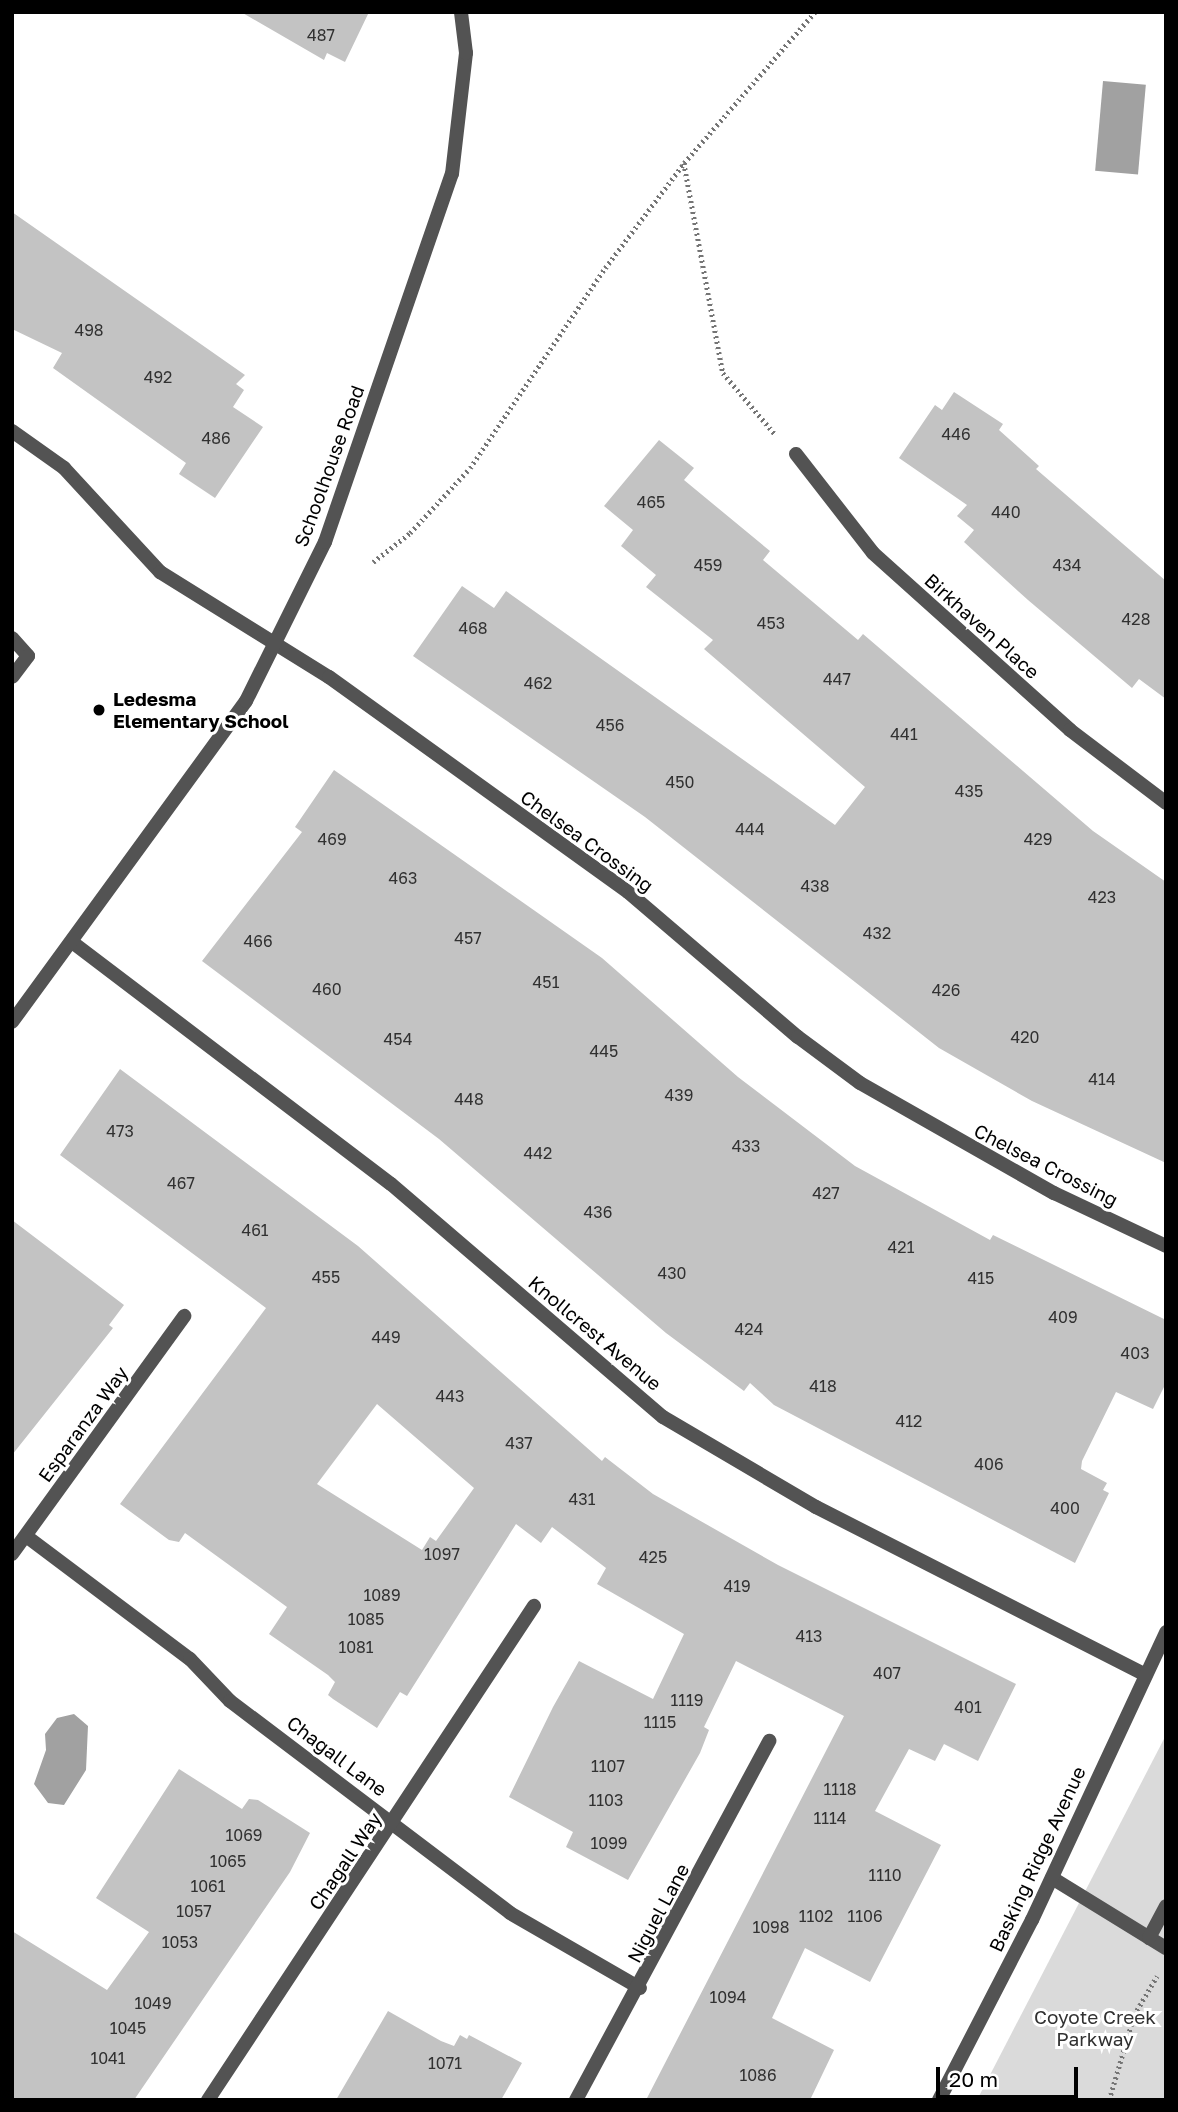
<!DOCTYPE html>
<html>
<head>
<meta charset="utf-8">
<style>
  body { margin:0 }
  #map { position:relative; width:1178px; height:2112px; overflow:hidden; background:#fff; font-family:"Golos Text",sans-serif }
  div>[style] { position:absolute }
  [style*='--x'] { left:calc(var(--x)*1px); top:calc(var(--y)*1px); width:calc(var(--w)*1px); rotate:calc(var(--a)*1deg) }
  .green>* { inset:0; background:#dadada }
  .water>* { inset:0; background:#a1a1a1; transform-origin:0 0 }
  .building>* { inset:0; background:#c3c3c3 }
  .path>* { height:4.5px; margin-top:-2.25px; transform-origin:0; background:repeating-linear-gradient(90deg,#757575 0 2px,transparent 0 5.5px) }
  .service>* { height:14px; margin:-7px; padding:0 7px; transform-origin:7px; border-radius:7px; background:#535353 }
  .minor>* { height:14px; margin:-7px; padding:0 7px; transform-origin:7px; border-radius:7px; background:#535353 }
  .tertiary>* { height:14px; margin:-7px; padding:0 7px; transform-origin:7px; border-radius:7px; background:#535353 }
  .dots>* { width:19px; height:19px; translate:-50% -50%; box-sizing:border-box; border:4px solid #fff; border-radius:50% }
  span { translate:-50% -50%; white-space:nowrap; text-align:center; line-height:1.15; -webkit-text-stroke:6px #fff; paint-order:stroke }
  .number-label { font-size:16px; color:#313131 }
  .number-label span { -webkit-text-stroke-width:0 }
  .street-label { font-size:19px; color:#000 }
  .poi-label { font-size:19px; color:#000; font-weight:700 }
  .left { translate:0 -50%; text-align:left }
  .park-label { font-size:19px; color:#313131 }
  .frame { position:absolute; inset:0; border:14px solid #000; pointer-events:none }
  .scale { position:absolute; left:936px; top:2067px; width:142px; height:32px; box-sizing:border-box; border:4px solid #000; border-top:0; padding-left:9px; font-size:21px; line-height:24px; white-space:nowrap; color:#000; -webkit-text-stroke:5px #fff; paint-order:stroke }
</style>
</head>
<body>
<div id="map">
  <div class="green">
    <div style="clip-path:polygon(1166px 1735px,1166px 2100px,977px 2100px)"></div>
  </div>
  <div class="water">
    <div style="left:1103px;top:81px;width:43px;height:90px;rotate:5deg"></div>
    <div style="clip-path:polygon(74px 1714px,88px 1726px,86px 1770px,64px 1805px,48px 1803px,34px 1784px,46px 1750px,45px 1734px,57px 1718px)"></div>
  </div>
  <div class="building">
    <div style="clip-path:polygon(241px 12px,369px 12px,345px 62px,327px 53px,324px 60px)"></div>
    <div style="clip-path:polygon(12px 212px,245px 375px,236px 384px,244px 390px,233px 407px,263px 427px,215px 498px,179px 474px,186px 463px,53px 368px,62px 353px,12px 329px)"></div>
    <div style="clip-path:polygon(954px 392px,1003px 424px,999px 430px,1039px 466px,1036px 469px,1166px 581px,1166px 699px,1139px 679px,1132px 688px,1028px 600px,964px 542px,974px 530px,957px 516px,967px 505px,899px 458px,935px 405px,942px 410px)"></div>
    <div style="clip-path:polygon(659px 440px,694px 468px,684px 480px,770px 551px,763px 560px,858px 640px,863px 634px,1093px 831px,1166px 882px,1166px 1163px,1032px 1101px,939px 1048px,645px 817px,413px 656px,462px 586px,494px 608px,506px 591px,835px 825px,865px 787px,704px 649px,713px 640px,646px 587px,656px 575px,621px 546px,633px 530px,604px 506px)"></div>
    <div style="clip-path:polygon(334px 770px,602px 958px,738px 1077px,855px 1166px,990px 1240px,993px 1235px,1166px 1320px,1166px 1383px,1153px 1409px,1116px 1392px,1082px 1461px,1081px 1469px,1107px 1483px,1103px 1490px,1109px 1493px,1075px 1563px,774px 1405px,750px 1383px,744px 1391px,666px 1333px,439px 1139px,202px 961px,302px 832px,295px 827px)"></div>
    <div style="clip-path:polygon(evenodd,120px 1069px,358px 1246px,602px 1461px,605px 1457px,653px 1494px,778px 1565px,1016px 1684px,978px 1761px,944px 1744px,935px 1761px,909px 1749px,875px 1811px,941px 1845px,870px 1982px,805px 1948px,772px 2018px,834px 2050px,810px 2100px,646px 2100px,844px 1716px,736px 1661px,704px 1727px,709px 1730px,700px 1753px,628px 1880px,566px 1847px,573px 1832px,509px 1797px,553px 1707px,579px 1661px,653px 1699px,684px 1634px,597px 1584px,606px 1568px,552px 1527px,541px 1543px,516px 1524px,407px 1696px,400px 1692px,377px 1728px,333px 1699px,328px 1695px,335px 1682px,328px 1675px,269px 1634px,287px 1607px,185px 1533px,179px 1542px,169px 1540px,120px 1504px,266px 1308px,60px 1155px,120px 1069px,377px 1404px,474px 1488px,436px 1541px,430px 1537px,422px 1550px,317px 1484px,377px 1404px)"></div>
    <div style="clip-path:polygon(12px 1220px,124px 1305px,109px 1325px,113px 1328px,12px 1455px)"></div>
    <div style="clip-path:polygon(179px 1769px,242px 1809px,249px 1799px,258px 1800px,310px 1833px,290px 1872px,134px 2100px,12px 2100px,12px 1931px,107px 1990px,149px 1932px,96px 1898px)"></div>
    <div style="clip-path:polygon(388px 2011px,441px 2041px,454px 2046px,460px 2035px,467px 2039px,469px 2035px,522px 2063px,501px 2100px,336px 2100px)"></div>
  </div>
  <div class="path">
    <div style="--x:684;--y:163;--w:214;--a:79.5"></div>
    <div style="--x:723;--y:373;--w:80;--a:49.6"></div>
    <div style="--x:373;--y:562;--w:47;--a:-38.1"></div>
    <div style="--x:410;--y:533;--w:88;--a:-47.3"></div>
    <div style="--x:470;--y:468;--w:241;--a:-56"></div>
    <div style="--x:605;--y:268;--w:131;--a:-53"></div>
    <div style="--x:684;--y:163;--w:200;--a:-49.1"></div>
    <div style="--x:1109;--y:2100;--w:89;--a:-73.6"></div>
    <div style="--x:1134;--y:2015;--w:45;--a:-59.5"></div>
  </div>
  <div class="service">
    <div style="--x:12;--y:638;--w:24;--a:48"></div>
    <div style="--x:28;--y:656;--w:26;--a:127"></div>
    <div style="--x:1052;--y:1878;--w:134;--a:31.6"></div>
    <div style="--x:1149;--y:1938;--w:36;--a:-62"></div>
  </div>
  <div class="minor">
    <div style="--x:12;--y:431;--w:64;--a:35.4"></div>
    <div style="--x:64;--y:468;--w:142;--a:47.3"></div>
    <div style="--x:160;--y:572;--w:199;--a:31.9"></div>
    <div style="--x:329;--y:677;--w:368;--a:35.7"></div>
    <div style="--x:628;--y:892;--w:223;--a:40.5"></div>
    <div style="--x:798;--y:1037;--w:77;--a:36.6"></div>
    <div style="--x:860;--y:1083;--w:223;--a:29.6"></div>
    <div style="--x:1054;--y:1193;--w:124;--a:25.3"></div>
    <div style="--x:796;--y:454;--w:125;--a:52.1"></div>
    <div style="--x:873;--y:553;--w:265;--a:41.9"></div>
    <div style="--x:1070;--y:730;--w:121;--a:37.2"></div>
    <div style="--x:72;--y:942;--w:400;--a:37.2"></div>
    <div style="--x:391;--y:1184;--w:358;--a:40.6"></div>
    <div style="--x:663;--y:1417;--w:178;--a:30.5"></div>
    <div style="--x:816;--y:1507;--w:368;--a:27"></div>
    <div style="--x:12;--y:1022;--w:397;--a:-53.9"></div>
    <div style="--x:246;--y:701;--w:178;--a:-63.6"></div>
    <div style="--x:325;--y:542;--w:389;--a:-71"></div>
    <div style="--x:452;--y:174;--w:122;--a:-83.4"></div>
    <div style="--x:466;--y:53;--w:41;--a:-97"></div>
    <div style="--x:26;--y:1536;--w:205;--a:36.9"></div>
    <div style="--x:190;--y:1659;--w:58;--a:46.4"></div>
    <div style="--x:230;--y:1701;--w:351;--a:37.1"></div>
    <div style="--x:510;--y:1913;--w:150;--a:30"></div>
    <div style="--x:12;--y:1554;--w:294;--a:-54.1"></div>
    <div style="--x:208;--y:2100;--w:592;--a:-56.58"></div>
    <div style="--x:576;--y:2100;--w:408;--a:-61.7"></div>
  </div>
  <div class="tertiary">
    <div style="--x:939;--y:2100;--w:203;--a:-62.7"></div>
    <div style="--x:1032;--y:1920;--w:318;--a:-65"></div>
  </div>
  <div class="dots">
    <div style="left:99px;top:710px;background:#000"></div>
  </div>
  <div class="number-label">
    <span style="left:321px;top:35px">487</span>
    <span style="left:89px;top:330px">498</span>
    <span style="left:158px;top:377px">492</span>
    <span style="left:956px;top:434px">446</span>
    <span style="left:216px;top:438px">486</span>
    <span style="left:651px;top:502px">465</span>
    <span style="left:1006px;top:512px">440</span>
    <span style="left:708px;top:565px">459</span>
    <span style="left:1067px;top:565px">434</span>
    <span style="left:1136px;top:619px">428</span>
    <span style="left:771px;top:623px">453</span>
    <span style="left:473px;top:628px">468</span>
    <span style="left:837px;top:679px">447</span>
    <span style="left:538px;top:683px">462</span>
    <span style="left:610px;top:725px">456</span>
    <span style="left:904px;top:734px">441</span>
    <span style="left:680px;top:782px">450</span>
    <span style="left:969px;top:791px">435</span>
    <span style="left:750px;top:829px">444</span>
    <span style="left:332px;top:839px">469</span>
    <span style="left:1038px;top:839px">429</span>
    <span style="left:403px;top:878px">463</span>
    <span style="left:815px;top:886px">438</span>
    <span style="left:1102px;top:897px">423</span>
    <span style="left:877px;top:933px">432</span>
    <span style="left:468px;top:938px">457</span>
    <span style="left:258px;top:941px">466</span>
    <span style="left:546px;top:982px">451</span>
    <span style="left:327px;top:989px">460</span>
    <span style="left:946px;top:990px">426</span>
    <span style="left:1025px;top:1037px">420</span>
    <span style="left:398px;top:1039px">454</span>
    <span style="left:604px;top:1051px">445</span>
    <span style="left:1102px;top:1079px">414</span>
    <span style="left:679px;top:1095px">439</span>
    <span style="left:469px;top:1099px">448</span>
    <span style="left:120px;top:1131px">473</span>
    <span style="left:746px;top:1146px">433</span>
    <span style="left:538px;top:1153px">442</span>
    <span style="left:181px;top:1183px">467</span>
    <span style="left:826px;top:1193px">427</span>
    <span style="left:598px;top:1212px">436</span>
    <span style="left:255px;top:1230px">461</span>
    <span style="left:901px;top:1247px">421</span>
    <span style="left:672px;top:1273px">430</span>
    <span style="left:326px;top:1277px">455</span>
    <span style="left:981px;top:1278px">415</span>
    <span style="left:1063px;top:1317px">409</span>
    <span style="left:749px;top:1329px">424</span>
    <span style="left:386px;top:1337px">449</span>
    <span style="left:1135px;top:1353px">403</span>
    <span style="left:823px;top:1386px">418</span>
    <span style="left:450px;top:1396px">443</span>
    <span style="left:909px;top:1421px">412</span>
    <span style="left:519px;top:1443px">437</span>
    <span style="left:989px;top:1464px">406</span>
    <span style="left:582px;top:1499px">431</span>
    <span style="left:1065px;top:1508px">400</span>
    <span style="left:442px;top:1554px">1097</span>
    <span style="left:653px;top:1557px">425</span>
    <span style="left:737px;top:1586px">419</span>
    <span style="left:382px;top:1595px">1089</span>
    <span style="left:366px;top:1619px">1085</span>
    <span style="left:809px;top:1636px">413</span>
    <span style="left:356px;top:1647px">1081</span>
    <span style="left:887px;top:1673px">407</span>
    <span style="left:687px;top:1700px">1119</span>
    <span style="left:968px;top:1707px">401</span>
    <span style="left:660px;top:1722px">1115</span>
    <span style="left:608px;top:1766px">1107</span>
    <span style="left:840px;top:1789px">1118</span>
    <span style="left:606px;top:1800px">1103</span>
    <span style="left:830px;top:1818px">1114</span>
    <span style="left:244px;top:1835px">1069</span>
    <span style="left:609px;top:1843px">1099</span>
    <span style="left:228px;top:1861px">1065</span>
    <span style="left:885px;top:1875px">1110</span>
    <span style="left:208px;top:1886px">1061</span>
    <span style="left:194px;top:1911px">1057</span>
    <span style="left:816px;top:1916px">1102</span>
    <span style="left:865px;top:1916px">1106</span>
    <span style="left:771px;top:1927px">1098</span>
    <span style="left:180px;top:1942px">1053</span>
    <span style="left:728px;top:1997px">1094</span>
    <span style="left:153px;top:2003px">1049</span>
    <span style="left:128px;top:2028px">1045</span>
    <span style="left:108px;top:2058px">1041</span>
    <span style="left:445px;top:2063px">1071</span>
    <span style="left:758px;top:2075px">1086</span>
  </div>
  <div class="street-label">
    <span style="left:329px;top:466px;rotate:-70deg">Schoolhouse Road</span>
    <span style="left:982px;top:626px;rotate:42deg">Birkhaven Place</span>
    <span style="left:587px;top:841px;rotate:36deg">Chelsea Crossing</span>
    <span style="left:1046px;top:1165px;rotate:27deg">Chelsea Crossing</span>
    <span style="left:595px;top:1333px;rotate:40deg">Knollcrest Avenue</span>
    <span style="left:83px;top:1424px;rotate:-54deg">Esparanza Way</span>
    <span style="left:337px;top:1756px;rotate:37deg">Chagall Lane</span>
    <span style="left:1037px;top:1859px;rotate:-65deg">Basking Ridge Avenue</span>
    <span style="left:345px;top:1861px;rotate:-56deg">Chagall Way</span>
    <span style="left:658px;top:1913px;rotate:-62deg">Niguel Lane</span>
  </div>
  <div class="poi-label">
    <span class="left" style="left:113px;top:710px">Ledesma<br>Elementary School</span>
  </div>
  <div class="park-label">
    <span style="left:1095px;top:2028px">Coyote Creek<br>Parkway</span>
  </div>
  <div class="frame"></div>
  <div class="scale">20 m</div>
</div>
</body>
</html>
